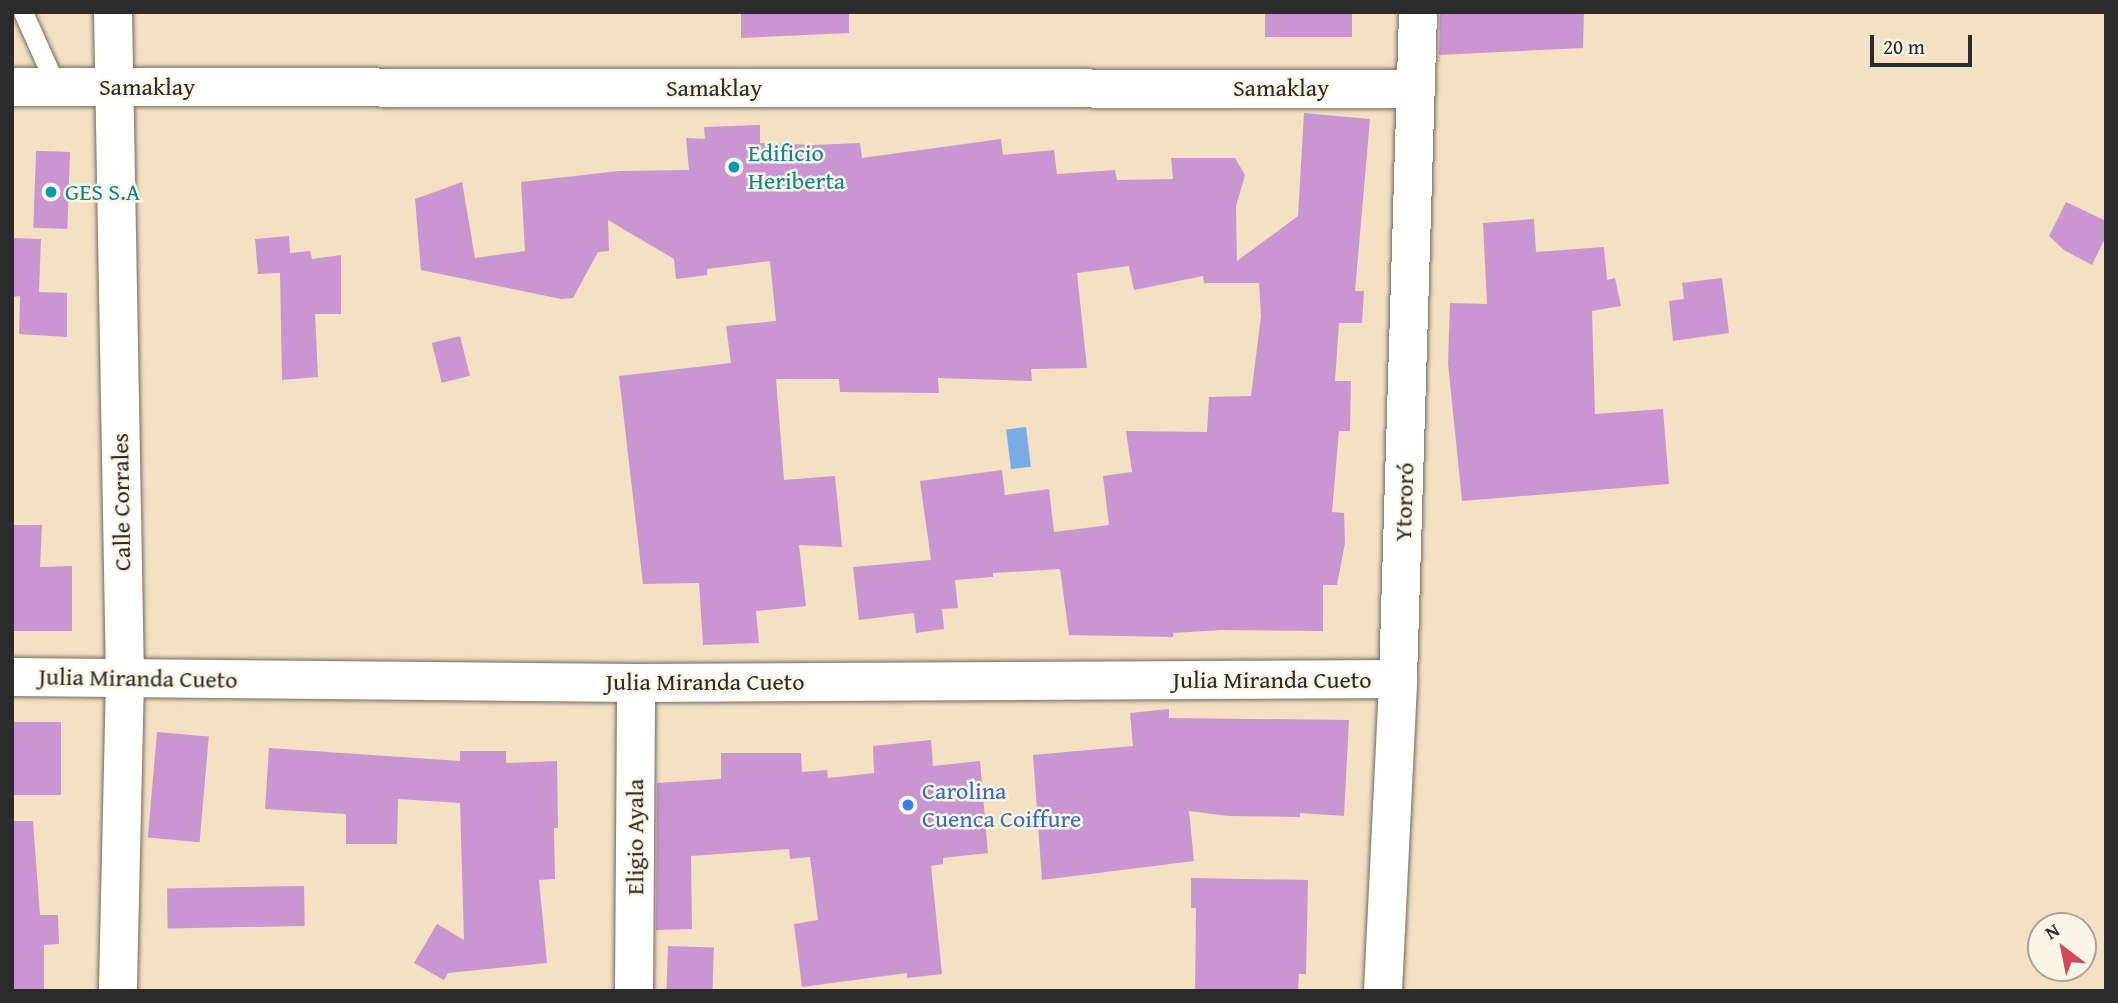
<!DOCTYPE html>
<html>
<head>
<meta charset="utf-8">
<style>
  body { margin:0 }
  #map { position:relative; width:2118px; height:1003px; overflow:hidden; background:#f4e0c3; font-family:"Gentium Book Plus",serif }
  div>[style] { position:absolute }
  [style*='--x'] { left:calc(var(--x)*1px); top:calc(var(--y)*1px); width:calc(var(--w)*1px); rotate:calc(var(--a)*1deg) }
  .water>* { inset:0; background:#7babe6; transform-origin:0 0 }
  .building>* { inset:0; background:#c996d2; transform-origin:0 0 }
  .roads { filter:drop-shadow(0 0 2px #716a60) drop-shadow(0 0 2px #716a60) }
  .service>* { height:19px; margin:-9.5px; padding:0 9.5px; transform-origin:9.5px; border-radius:9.5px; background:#fff }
  .minor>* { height:38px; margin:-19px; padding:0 19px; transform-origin:19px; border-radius:19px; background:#fff }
  .tertiary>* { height:38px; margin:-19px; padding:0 19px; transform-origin:19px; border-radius:19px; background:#fff }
  .dots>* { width:19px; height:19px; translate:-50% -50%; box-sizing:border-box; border:4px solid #fcf5e5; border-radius:50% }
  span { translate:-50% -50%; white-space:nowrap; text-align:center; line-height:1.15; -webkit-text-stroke:5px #fcf5e5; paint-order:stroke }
  .street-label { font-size:24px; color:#2b2b2b }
  .culture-label { font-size:24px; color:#0d838f }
  .left { translate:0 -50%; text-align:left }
  .shop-label { font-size:24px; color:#366cbe }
  .frame { position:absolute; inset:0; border:14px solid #2b2b2b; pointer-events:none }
  .north { position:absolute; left:2027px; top:912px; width:70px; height:70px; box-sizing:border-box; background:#fcf5e5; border:2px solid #a8a49b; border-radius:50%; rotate:328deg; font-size:19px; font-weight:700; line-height:28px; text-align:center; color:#2b2b2b }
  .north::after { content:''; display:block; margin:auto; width:24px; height:32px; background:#d1495b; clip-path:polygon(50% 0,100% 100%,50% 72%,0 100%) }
  .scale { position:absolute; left:1870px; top:35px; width:102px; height:32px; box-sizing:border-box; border:4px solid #2b2b2b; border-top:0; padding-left:9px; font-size:21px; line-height:24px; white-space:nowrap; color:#2b2b2b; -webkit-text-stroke:5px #fcf5e5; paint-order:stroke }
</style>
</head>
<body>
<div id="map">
  <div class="water">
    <div style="left:1026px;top:427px;width:40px;height:20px;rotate:83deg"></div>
  </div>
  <div class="building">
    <div style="clip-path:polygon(741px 12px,849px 12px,849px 33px,741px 38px)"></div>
    <div style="left:1265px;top:12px;width:87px;height:25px"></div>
    <div style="clip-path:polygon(1440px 12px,1584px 12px,1583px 48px,1439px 55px)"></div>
    <div style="clip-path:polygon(1304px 113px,1370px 119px,1355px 291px,1364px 291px,1362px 323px,1339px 323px,1335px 381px,1351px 381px,1350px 431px,1339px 431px,1332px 512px,1344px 513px,1345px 543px,1337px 585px,1323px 585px,1323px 631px,1221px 630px,1173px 633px,1173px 637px,1069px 635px,1060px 569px,993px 573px,993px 577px,955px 580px,958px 608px,942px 609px,944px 629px,916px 633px,914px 613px,859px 620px,853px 567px,931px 560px,920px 481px,1002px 470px,1005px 495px,1049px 489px,1054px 532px,1109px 525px,1103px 476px,1132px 472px,1126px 431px,1207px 432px,1209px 397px,1251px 396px,1261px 316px,1259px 283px,1204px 283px,1203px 276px,1134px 290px,1129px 266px,1077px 273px,1087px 368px,1031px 369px,1032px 381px,938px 378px,939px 393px,840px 392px,839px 379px,776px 379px,784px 480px,835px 476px,842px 547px,799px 545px,806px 606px,756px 611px,759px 643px,703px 645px,699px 583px,643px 584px,619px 376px,731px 363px,726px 326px,776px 321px,770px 261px,707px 269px,707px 275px,676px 279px,674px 259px,608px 220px,609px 251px,598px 252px,573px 298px,561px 299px,421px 270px,415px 199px,462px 182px,475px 258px,525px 251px,521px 182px,619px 171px,689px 170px,686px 138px,705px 139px,704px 127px,760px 125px,760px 143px,813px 145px,860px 143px,862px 158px,1001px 139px,1003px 155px,1054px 150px,1057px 174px,1115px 170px,1117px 180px,1173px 179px,1171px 158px,1235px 158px,1245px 175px,1236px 206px,1237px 261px,1298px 216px)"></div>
    <div style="left:70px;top:152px;width:77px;height:34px;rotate:92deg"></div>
    <div style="clip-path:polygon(2066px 202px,2106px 221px,2106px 236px,2092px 265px,2064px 250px,2049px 236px)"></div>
    <div style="clip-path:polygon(1534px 219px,1536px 252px,1604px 247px,1607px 280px,1615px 278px,1621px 306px,1592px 311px,1595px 414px,1663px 409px,1669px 484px,1462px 501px,1448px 363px,1450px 303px,1487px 304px,1483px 223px)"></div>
    <div style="clip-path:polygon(289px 236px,290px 253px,310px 251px,312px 259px,341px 255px,341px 314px,315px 314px,318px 377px,282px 380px,280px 273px,258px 274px,255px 239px)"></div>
    <div style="clip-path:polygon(12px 238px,41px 239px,39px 292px,67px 293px,67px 337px,19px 334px,20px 296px,12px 297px)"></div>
    <div style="clip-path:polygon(1722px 278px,1729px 333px,1673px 341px,1669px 301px,1684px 299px,1682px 283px)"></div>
    <div style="left:460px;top:336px;width:41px;height:29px;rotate:76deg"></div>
    <div style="clip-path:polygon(12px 525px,42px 525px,40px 567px,72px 566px,72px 631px,12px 631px)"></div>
    <div style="clip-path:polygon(1169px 709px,1169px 718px,1349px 720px,1344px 816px,1300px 813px,1300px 817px,1229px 816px,1189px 811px,1194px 861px,1042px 880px,1033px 755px,1133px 746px,1130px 713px)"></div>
    <div style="left:12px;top:722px;width:49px;height:73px"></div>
    <div style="left:157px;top:732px;width:52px;height:106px;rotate:5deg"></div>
    <div style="clip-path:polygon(931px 740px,933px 766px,980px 761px,988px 853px,943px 858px,943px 864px,931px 866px,942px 974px,907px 978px,907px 973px,802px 987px,794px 924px,818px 920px,810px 857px,790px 859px,789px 849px,691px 856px,692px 929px,656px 930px,657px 783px,721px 779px,721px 753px,801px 753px,802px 772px,827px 770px,828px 778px,874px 773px,873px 746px)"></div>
    <div style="clip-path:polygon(269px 748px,460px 761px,460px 751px,506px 751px,506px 763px,557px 761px,558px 828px,554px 828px,555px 879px,539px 880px,547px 963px,448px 973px,444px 980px,414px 963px,437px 924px,464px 940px,460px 803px,398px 799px,397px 844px,346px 844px,346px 814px,265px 809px)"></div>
    <div style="clip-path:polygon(12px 821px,33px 821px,40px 915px,58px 915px,59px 944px,44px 945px,44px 991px,12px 991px)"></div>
    <div style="clip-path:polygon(1191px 878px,1308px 880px,1306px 974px,1299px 974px,1298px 991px,1195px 991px,1196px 908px,1191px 908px)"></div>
    <div style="left:304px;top:886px;width:40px;height:137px;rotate:89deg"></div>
    <div style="left:668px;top:946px;width:46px;height:45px;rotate:2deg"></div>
  </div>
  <div class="roads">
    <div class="service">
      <div style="--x:23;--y:12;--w:83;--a:65.9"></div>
    </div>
    <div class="minor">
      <div style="--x:113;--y:12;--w:666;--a:88.97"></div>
      <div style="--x:125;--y:678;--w:313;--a:91.3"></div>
      <div style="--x:12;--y:87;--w:1404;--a:0.08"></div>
    </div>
    <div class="tertiary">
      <div style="--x:12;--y:677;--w:624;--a:0.55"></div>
      <div style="--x:636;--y:683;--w:762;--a:-0.3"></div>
      <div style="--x:634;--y:991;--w:308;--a:-89.6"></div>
      <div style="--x:1383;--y:991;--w:312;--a:-87.2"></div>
      <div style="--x:1398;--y:679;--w:667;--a:-88.28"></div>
    </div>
  </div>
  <div class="dots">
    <div style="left:734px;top:167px;background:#0f9aa8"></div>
    <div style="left:51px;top:192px;background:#0f9aa8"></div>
    <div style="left:908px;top:805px;background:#3f7fe0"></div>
  </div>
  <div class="street-label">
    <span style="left:147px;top:87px">Samaklay</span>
    <span style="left:714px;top:88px">Samaklay</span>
    <span style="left:1281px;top:88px">Samaklay</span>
    <span style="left:121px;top:502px;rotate:-91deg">Calle Corrales</span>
    <span style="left:1404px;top:502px;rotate:-88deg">Ytororó</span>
    <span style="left:138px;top:678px;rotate:1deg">Julia Miranda Cueto</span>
    <span style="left:1272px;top:680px">Julia Miranda Cueto</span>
    <span style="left:705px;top:682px">Julia Miranda Cueto</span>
    <span style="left:635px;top:837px;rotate:-90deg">Eligio Ayala</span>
  </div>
  <div class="culture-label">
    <span class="left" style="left:748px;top:167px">Edificio<br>Heriberta</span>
    <span class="left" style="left:65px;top:192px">GES S.A</span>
  </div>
  <div class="shop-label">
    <span class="left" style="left:922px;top:805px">Carolina<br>Cuenca Coiffure</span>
  </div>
  <div class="frame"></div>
  <div class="north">N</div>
  <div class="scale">20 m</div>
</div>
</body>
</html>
